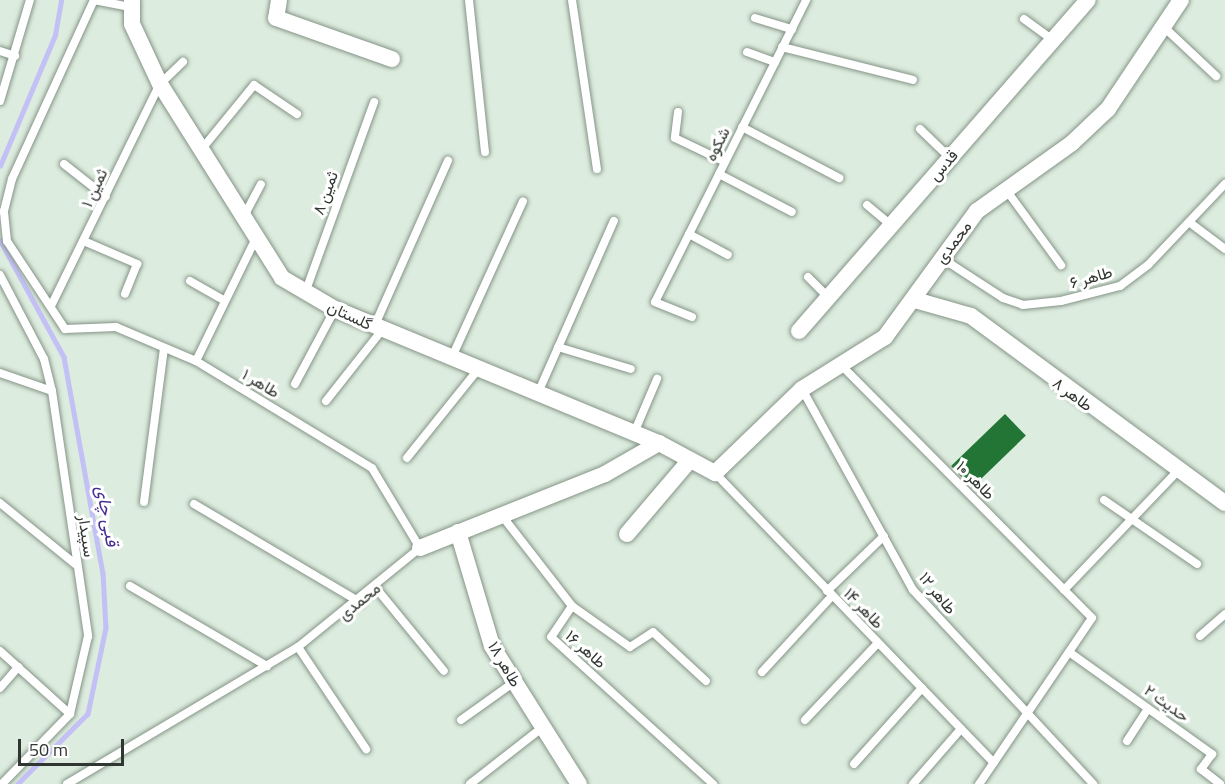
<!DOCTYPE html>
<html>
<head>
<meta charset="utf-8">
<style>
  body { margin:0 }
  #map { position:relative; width:1225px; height:784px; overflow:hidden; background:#dcecde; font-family:"Titillium Web",Vazirmatn,sans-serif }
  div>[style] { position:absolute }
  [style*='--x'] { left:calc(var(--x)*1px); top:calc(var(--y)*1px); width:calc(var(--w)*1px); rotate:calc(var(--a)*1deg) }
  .stream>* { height:4.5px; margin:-2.25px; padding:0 2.25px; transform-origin:2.25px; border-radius:2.25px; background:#c3c0f6 }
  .building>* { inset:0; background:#237536; transform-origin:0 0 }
  .roads { filter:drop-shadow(0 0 2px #859487) drop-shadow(0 0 2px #859487) }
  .service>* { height:8px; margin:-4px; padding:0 4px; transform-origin:4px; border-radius:4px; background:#fff }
  .minor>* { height:16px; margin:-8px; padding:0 8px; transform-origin:8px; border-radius:8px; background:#fff }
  span { translate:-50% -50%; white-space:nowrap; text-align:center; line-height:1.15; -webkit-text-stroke:6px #fff; paint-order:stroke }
  .street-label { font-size:16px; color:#303631 }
  .water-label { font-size:18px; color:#452f92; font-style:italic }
  .scale { position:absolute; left:18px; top:739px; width:106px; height:27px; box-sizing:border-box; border:3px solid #303631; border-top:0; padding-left:8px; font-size:18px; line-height:21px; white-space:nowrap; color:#303631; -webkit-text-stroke:4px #fff; paint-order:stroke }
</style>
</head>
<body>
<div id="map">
  <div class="stream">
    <div style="--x:0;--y:166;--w:142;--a:-67.2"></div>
    <div style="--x:55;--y:35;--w:36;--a:-80"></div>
    <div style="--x:0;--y:240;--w:133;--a:61.3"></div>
    <div style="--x:64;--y:357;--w:219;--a:79.8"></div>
    <div style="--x:103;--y:573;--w:55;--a:86.9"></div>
    <div style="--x:106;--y:628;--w:88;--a:101.8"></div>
    <div style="--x:88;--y:714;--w:99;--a:135"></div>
  </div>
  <div class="building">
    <div style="left:1005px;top:414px;width:30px;height:75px;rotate:46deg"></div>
  </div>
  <div class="roads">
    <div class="service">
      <div style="--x:94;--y:0;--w:38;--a:11"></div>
      <div style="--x:469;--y:0;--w:153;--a:84"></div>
      <div style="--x:572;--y:0;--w:171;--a:81.6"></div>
      <div style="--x:755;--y:18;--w:39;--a:17"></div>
      <div style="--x:1024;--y:19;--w:36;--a:36"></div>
      <div style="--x:1166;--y:29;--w:69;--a:43.2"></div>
      <div style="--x:782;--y:47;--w:135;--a:14.1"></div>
      <div style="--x:0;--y:51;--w:16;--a:18"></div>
      <div style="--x:747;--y:52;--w:30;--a:20"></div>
      <div style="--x:0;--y:101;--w:105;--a:-73.5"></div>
      <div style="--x:678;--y:112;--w:26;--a:97"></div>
      <div style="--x:675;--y:138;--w:55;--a:25.6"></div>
      <div style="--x:742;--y:127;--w:110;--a:27.7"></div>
      <div style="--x:920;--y:129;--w:42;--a:44"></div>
      <div style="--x:201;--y:150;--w:84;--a:-50.8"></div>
      <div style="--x:254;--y:85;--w:52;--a:34"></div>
      <div style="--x:64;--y:164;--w:53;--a:38.2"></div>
      <div style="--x:719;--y:174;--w:82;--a:27.5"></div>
      <div style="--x:1007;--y:191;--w:92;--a:53.9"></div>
      <div style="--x:867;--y:205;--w:31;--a:40"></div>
      <div style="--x:243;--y:218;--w:38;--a:-62"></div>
      <div style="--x:1189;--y:222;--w:45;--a:36.9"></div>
      <div style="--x:689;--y:234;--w:44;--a:28.3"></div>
      <div style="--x:86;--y:242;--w:56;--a:23.3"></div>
      <div style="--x:137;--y:264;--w:32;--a:112"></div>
      <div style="--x:940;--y:257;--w:75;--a:33.1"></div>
      <div style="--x:1003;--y:298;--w:21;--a:19"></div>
      <div style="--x:1023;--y:305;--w:38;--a:-6"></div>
      <div style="--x:1061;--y:301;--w:61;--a:-14.3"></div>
      <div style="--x:1120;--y:286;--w:35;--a:-37"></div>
      <div style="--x:1148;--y:265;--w:112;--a:-46.5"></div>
      <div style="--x:0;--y:275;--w:95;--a:62.4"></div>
      <div style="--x:44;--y:359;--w:33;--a:76"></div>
      <div style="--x:52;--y:391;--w:248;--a:81.6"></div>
      <div style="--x:88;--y:636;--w:80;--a:103"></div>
      <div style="--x:70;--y:714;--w:98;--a:134.2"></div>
      <div style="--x:808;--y:277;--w:28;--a:45"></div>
      <div style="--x:190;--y:281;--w:40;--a:29.7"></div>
      <div style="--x:305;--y:293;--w:203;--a:-70.1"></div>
      <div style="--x:52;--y:304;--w:245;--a:-63.9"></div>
      <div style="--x:160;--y:84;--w:32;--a:-44"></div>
      <div style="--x:692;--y:317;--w:40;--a:-158"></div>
      <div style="--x:655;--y:302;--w:338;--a:-63.4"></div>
      <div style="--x:374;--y:327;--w:182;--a:-66"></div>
      <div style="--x:558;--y:347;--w:76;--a:16.8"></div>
      <div style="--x:452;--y:357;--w:171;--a:-65.5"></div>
      <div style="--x:196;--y:361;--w:135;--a:-64"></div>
      <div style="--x:839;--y:363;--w:359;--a:45.2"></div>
      <div style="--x:1092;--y:618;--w:201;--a:124.2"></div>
      <div style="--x:0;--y:373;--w:55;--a:19.1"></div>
      <div style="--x:295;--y:384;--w:85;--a:-61.9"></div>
      <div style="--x:802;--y:389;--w:230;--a:61.1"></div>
      <div style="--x:913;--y:590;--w:265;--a:47.1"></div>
      <div style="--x:538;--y:393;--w:188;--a:-66.2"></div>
      <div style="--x:326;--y:401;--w:90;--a:-51.7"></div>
      <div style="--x:634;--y:433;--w:59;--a:-66.9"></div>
      <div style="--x:407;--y:458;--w:115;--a:-51.3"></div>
      <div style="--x:715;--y:473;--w:402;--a:46.1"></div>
      <div style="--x:1104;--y:500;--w:113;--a:34.5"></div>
      <div style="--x:144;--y:502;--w:155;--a:-82.6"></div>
      <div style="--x:0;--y:503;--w:97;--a:39.1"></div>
      <div style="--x:194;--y:504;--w:193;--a:30.6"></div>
      <div style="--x:503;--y:517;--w:113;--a:52.2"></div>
      <div style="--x:572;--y:606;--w:37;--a:124"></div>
      <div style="--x:551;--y:637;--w:219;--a:42.2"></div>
      <div style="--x:130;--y:586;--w:159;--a:30.3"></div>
      <div style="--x:376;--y:588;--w:107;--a:50.7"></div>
      <div style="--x:1064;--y:590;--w:162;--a:-46.3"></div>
      <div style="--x:827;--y:591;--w:79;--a:-44"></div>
      <div style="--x:572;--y:606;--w:71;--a:35.3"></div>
      <div style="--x:630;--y:647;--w:27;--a:-33"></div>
      <div style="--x:653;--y:632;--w:72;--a:42.8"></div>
      <div style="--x:1200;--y:636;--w:33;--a:-41"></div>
      <div style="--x:298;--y:647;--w:123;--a:56.3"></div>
      <div style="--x:0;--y:651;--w:94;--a:42"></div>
      <div style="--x:1069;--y:652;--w:176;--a:35.5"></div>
      <div style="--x:1212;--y:754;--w:19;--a:126"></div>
      <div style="--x:1201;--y:769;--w:24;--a:38"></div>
      <div style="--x:762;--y:672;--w:103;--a:-47.4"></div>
      <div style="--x:0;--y:688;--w:28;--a:-49"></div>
      <div style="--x:461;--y:720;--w:65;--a:-35.6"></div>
      <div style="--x:805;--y:720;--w:106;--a:-46.5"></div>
      <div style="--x:1127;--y:741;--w:38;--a:-57"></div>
      <div style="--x:854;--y:764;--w:102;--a:-48.2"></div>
      <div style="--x:67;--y:784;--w:269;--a:-30.7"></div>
      <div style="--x:298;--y:647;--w:157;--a:-39.1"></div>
      <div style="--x:420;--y:548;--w:93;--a:-121"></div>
      <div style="--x:372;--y:468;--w:206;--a:-148.7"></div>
      <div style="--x:196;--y:361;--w:87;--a:-157"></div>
      <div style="--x:116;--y:327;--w:51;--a:177.8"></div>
      <div style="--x:65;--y:329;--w:105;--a:-123.4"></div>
      <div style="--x:7;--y:241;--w:30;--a:-96"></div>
      <div style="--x:4;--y:211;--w:33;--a:-76"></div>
      <div style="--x:12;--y:179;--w:197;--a:-65.4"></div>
      <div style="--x:470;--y:784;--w:93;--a:-38"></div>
      <div style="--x:913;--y:784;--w:73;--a:-48.9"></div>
    </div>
    <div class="minor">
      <div style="--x:132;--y:0;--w:24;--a:90"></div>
      <div style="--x:132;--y:24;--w:66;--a:65"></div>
      <div style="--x:160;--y:84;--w:229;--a:57.8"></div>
      <div style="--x:282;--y:278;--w:61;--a:30.3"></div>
      <div style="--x:335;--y:309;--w:351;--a:22.5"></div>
      <div style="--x:659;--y:443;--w:64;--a:28.2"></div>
      <div style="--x:715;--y:473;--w:121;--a:-44"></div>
      <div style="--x:802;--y:389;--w:98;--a:-32.1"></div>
      <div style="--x:885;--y:337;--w:156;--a:-53.9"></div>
      <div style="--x:977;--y:211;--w:117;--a:-35.6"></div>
      <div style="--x:1072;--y:143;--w:50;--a:-43.4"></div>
      <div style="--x:1108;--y:109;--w:131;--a:-56.2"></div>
      <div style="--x:279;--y:0;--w:18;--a:99"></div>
      <div style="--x:276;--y:18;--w:123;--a:19.5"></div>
      <div style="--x:915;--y:300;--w:58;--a:15.9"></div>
      <div style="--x:971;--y:316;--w:315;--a:36.4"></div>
      <div style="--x:799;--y:331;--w:439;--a:-48.9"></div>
      <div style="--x:458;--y:532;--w:119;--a:73.4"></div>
      <div style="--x:492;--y:646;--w:163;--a:57.8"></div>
      <div style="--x:627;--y:534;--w:97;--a:-49.6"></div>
      <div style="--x:420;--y:548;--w:199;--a:-21.8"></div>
      <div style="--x:605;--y:474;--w:62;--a:-29.9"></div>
    </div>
  </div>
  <div class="street-label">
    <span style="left:717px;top:144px;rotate:-63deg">شکوه</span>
    <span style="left:943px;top:165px;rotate:-49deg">قدس</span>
    <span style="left:94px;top:188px;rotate:-65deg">ثمین ۱</span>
    <span style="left:325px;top:193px;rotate:-70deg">ثمین ۸</span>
    <span style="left:953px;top:242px;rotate:-53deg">محمدی</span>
    <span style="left:1091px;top:277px;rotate:-16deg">طاهر ۶</span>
    <span style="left:350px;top:315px;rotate:25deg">گلستان</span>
    <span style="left:261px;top:383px;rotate:31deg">طاهر ۱</span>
    <span style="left:1073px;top:394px;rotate:37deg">طاهر ۸</span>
    <span style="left:976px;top:480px;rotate:45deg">طاهر ۱۰</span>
    <span style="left:87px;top:536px;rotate:82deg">سپیدار</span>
    <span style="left:938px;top:593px;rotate:51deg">طاهر ۱۲</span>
    <span style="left:359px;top:601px;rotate:-39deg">محمدی</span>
    <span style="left:864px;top:608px;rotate:46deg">طاهر ۱۴</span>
    <span style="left:586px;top:649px;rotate:42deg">طاهر ۱۶</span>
    <span style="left:505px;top:664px;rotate:60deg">طاهر ۱۸</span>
    <span style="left:1167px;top:703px;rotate:36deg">حدیث ۲</span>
  </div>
  <div class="water-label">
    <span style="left:107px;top:516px;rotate:80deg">قبی چای</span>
  </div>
  <div class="scale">50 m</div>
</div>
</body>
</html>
